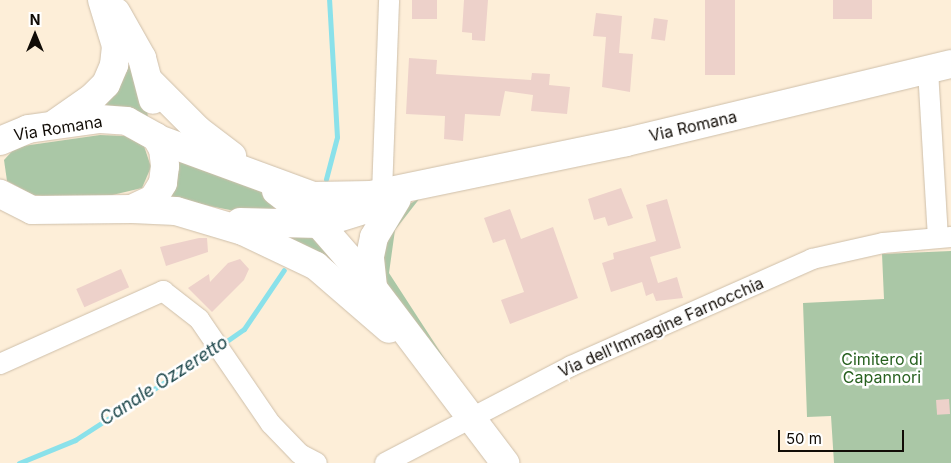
<!DOCTYPE html>
<html>
<head>
<meta charset="utf-8">
<style>
  body { margin:0 }
  #map { position:relative; width:951px; height:463px; overflow:hidden; background:#fdeed8; font-family:Inter,sans-serif }
  div>[style] { position:absolute }
  [style*='--x'] { left:calc(var(--x)*1px); top:calc(var(--y)*1px); width:calc(var(--w)*1px); rotate:calc(var(--a)*1deg) }
  .green>* { inset:0; background:#aac7a6 }
  .stream>* { height:5px; margin:-2.5px; padding:0 2.5px; transform-origin:2.5px; border-radius:2.5px; background:#8ae1ea }
  .building>* { inset:0; background:#edd1ca; transform-origin:0 0 }
  .roads { filter:drop-shadow(0 0 1px #cebfaa) drop-shadow(0 0 1px #cebfaa) }
  .street>* { height:20px; margin:-10px; padding:0 10px; transform-origin:10px; border-radius:10px; background:#fff }
  .secondary>* { height:28px; margin:-14px; padding:0 14px; transform-origin:14px; border-radius:14px; background:#fff }
  span { translate:-50% -50%; white-space:nowrap; text-align:center; line-height:1.15; -webkit-text-stroke:5px #fff; paint-order:stroke }
  .street-label { font-size:16px; color:#110c06 }
  .park-label { font-size:16px; color:#286120 }
  .water-label { font-size:18px; color:#214a4e; font-style:italic }
  .north { position:absolute; left:10px; top:10px; width:50px; height:50px; -webkit-text-stroke:4px #fff; paint-order:stroke; rotate:0deg; font-size:14px; font-weight:700; line-height:20px; text-align:center; color:#110c06 }
  .north::after { content:''; display:block; margin:auto; width:18px; height:22px; background:#110c06; clip-path:polygon(50% 0,100% 100%,50% 72%,0 100%) }
  .scale { position:absolute; left:778px; top:430px; width:126px; height:22px; box-sizing:border-box; border:2px solid #110c06; border-top:0; padding-left:6px; font-size:15px; line-height:18px; white-space:nowrap; color:#110c06; -webkit-text-stroke:4px #fff; paint-order:stroke }
</style>
</head>
<body>
<div id="map">
  <div class="green">
    <div style="clip-path:polygon(124px 47px,142px 83px,148px 117px,94px 109px)"></div>
    <div style="clip-path:polygon(100px 135px,125px 136px,144px 146px,151px 167px,142px 188px,104px 197px,62px 198px,33px 195px,7px 181px,4px 160px,16px 147px)"></div>
    <div style="clip-path:polygon(177px 148px,251px 181px,291px 212px,267px 217px,168px 198px,178px 177px)"></div>
    <div style="clip-path:polygon(420px 198px,395px 230px,389px 273px,450px 367px,387px 288px,381px 245px,406px 206px)"></div>
    <div style="clip-path:polygon(313px 232px,367px 288px,275px 233px)"></div>
    <div style="clip-path:polygon(951px 251px,951px 463px,834px 463px,831px 416px,807px 417px,803px 303px,884px 299px,882px 254px)"></div>
  </div>
  <div class="stream">
    <div style="--x:326;--y:179;--w:43;--a:-75.3"></div>
    <div style="--x:337;--y:137;--w:137;--a:-93.3"></div>
    <div style="--x:221;--y:345;--w:28;--a:-35"></div>
    <div style="--x:244;--y:329;--w:71;--a:-55.9"></div>
    <div style="--x:19;--y:463;--w:61;--a:-22.3"></div>
    <div style="--x:75;--y:440;--w:166;--a:-32.9"></div>
  </div>
  <div class="building">
    <div style="left:412px;top:0;width:25px;height:19px"></div>
    <div style="clip-path:polygon(464px 0,488px 0,485px 41px,472px 40px,472px 33px,462px 32px)"></div>
    <div style="left:705px;top:0;width:30px;height:75px"></div>
    <div style="left:833px;top:0;width:39px;height:19px"></div>
    <div style="clip-path:polygon(596px 13px,622px 16px,619px 53px,633px 54px,630px 92px,602px 87px,606px 37px,593px 36px)"></div>
    <div style="left:654px;top:18px;width:14px;height:21px;rotate:8deg"></div>
    <div style="clip-path:polygon(409px 58px,437px 60px,436px 74px,531px 80px,532px 73px,550px 74px,549px 85px,570px 87px,567px 114px,531px 111px,533px 95px,505px 91px,500px 116px,465px 114px,463px 141px,444px 139px,445px 116px,406px 114px)"></div>
    <div style="clip-path:polygon(621px 188px,633px 218px,608px 226px,605px 217px,594px 220px,588px 199px)"></div>
    <div style="clip-path:polygon(667px 199px,681px 248px,650px 257px,658px 283px,677px 277px,683px 298px,656px 301px,653px 293px,646px 296px,642px 282px,611px 292px,602px 263px,614px 259px,613px 253px,656px 241px,646px 205px)"></div>
    <div style="clip-path:polygon(510px 209px,521px 239px,553px 227px,578px 298px,510px 324px,501px 300px,524px 292px,505px 239px,493px 243px,484px 218px)"></div>
    <div style="clip-path:polygon(199px 238px,207px 238px,208px 252px,166px 266px,160px 247px)"></div>
    <div style="clip-path:polygon(240px 259px,249px 269px,244px 280px,212px 312px,188px 288px,209px 274px,210px 282px,228px 263px)"></div>
    <div style="left:121px;top:269px;width:20px;height:49px;rotate:66deg"></div>
    <div style="left:949px;top:399px;width:15px;height:13px;rotate:86deg"></div>
  </div>
  <div class="roads">
    <div class="street">
      <div style="--x:928;--y:70;--w:167;--a:86.6"></div>
      <div style="--x:382;--y:193;--w:193;--a:-87.9"></div>
      <div style="--x:0;--y:364;--w:179;--a:-24.1"></div>
      <div style="--x:163;--y:291;--w:46;--a:37.9"></div>
      <div style="--x:199;--y:319;--w:127;--a:55.6"></div>
      <div style="--x:271;--y:424;--w:42;--a:46"></div>
      <div style="--x:300;--y:454;--w:19;--a:28"></div>
      <div style="--x:385;--y:463;--w:210;--a:-27.5"></div>
      <div style="--x:571;--y:366;--w:264;--a:-23.9"></div>
      <div style="--x:812;--y:259;--w:73;--a:-12.7"></div>
      <div style="--x:883;--y:243;--w:68;--a:-5"></div>
    </div>
    <div class="secondary">
      <div style="--x:116;--y:12;--w:53;--a:60.5"></div>
      <div style="--x:142;--y:58;--w:43;--a:75.3"></div>
      <div style="--x:150;--y:82;--w:68;--a:45"></div>
      <div style="--x:198;--y:130;--w:43;--a:37.4"></div>
      <div style="--x:56;--y:123;--w:45;--a:-35.1"></div>
      <div style="--x:93;--y:97;--w:18;--a:-45"></div>
      <div style="--x:106;--y:84;--w:21;--a:-67"></div>
      <div style="--x:114;--y:65;--w:19;--a:-84"></div>
      <div style="--x:116;--y:46;--w:48;--a:-106.9"></div>
      <div style="--x:158;--y:139;--w:165;--a:20.2"></div>
      <div style="--x:313;--y:196;--w:58;--a:-1"></div>
      <div style="--x:371;--y:195;--w:260;--a:-11.7"></div>
      <div style="--x:626;--y:142;--w:334;--a:-13.5"></div>
      <div style="--x:0;--y:141;--w:30;--a:-23"></div>
      <div style="--x:28;--y:129;--w:73;--a:-7.9"></div>
      <div style="--x:100;--y:119;--w:27;--a:4"></div>
      <div style="--x:127;--y:121;--w:33;--a:29"></div>
      <div style="--x:156;--y:137;--w:14;--a:60"></div>
      <div style="--x:163;--y:149;--w:17;--a:83"></div>
      <div style="--x:165;--y:166;--w:17;--a:97"></div>
      <div style="--x:163;--y:183;--w:19;--a:122"></div>
      <div style="--x:153;--y:199;--w:23;--a:155"></div>
      <div style="--x:132;--y:209;--w:100;--a:179.4"></div>
      <div style="--x:32;--y:210;--w:36;--a:-153"></div>
      <div style="--x:276;--y:191;--w:54;--a:37.5"></div>
      <div style="--x:319;--y:224;--w:62;--a:48.9"></div>
      <div style="--x:360;--y:271;--w:241;--a:52.9"></div>
      <div style="--x:132;--y:209;--w:44;--a:2.6"></div>
      <div style="--x:176;--y:211;--w:70;--a:16.6"></div>
      <div style="--x:243;--y:231;--w:81;--a:25.6"></div>
      <div style="--x:316;--y:266;--w:96;--a:40.8"></div>
      <div style="--x:240;--y:222;--w:79;--a:1.5"></div>
      <div style="--x:319;--y:224;--w:70;--a:-17.4"></div>
      <div style="--x:373;--y:287;--w:31;--a:-96"></div>
      <div style="--x:370;--y:256;--w:19;--a:-78"></div>
      <div style="--x:374;--y:237;--w:44;--a:-58.8"></div>
    </div>
  </div>
  <div class="street-label">
    <span style="left:693px;top:126px;rotate:-13deg">Via Romana</span>
    <span style="left:58px;top:128px;rotate:-9deg">Via Romana</span>
    <span style="left:661px;top:327px;rotate:-24deg">Via dell'Immagine Farnocchia</span>
  </div>
  <div class="park-label">
    <span style="left:882px;top:368px">Cimitero di<br>Capannori</span>
  </div>
  <div class="water-label">
    <span style="left:164px;top:381px;rotate:-33deg">Canale Ozzeretto</span>
  </div>
  <div class="north">N</div>
  <div class="scale">50 m</div>
</div>
</body>
</html>
